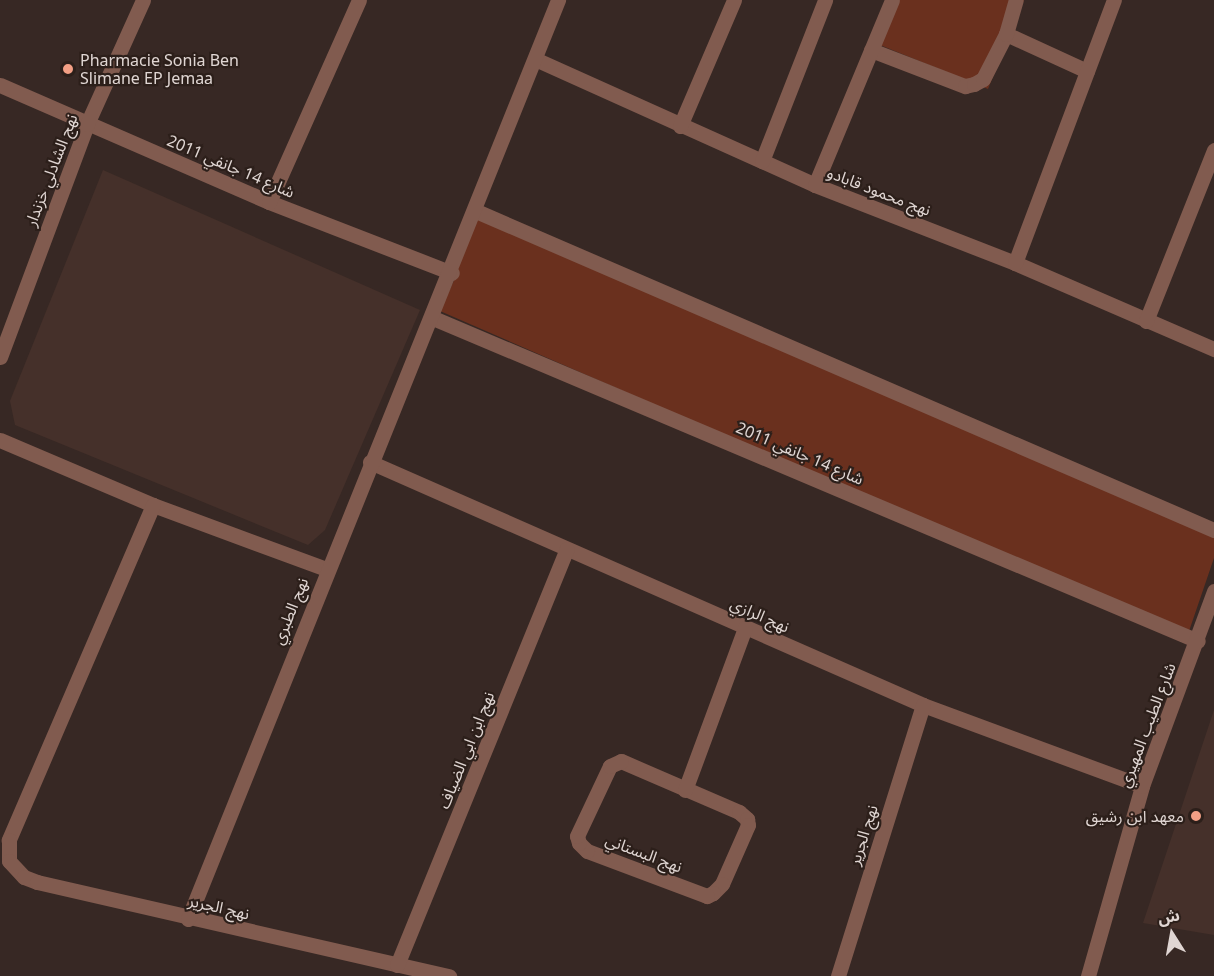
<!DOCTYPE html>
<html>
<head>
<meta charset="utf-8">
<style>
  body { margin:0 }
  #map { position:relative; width:1214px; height:976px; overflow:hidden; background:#372824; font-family:"Noto Sans","Noto Sans Arabic",sans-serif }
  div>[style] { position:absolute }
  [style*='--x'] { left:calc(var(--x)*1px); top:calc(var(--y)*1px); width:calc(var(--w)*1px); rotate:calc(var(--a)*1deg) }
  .built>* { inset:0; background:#45302a }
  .green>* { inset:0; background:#6a301e }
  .minor>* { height:15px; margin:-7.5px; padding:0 7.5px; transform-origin:7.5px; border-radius:7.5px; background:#815b4f }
  .dots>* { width:16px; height:16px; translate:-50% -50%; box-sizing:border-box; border:3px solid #2c1f1a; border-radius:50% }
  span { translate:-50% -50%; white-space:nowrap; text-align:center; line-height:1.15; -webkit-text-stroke:4.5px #2c1f1a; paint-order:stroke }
  .poi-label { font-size:16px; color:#e0d6d3 }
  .left { translate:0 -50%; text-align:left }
  .right { translate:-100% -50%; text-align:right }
  .street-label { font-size:16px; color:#e0d6d3 }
  .north { position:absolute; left:1142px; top:904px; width:60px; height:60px; -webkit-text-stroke:4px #2c1f1a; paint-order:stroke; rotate:349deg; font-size:16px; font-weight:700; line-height:24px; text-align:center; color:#e0d6d3 }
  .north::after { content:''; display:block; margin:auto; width:21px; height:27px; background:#e0d6d3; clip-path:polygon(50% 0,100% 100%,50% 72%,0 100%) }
</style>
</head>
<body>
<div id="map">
  <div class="built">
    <div style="clip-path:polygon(103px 170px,420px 310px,325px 530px,308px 545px,15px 425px,10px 401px)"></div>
    <div style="clip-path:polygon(1214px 710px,1214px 935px,1143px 923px)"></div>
  </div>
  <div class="green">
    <div style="clip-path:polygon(891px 0,1024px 0,988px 89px,875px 43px)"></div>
    <div style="clip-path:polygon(473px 214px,1214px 531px,1214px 558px,1187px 637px,440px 311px,456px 276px)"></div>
  </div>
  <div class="minor">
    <div style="--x:1006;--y:34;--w:89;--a:24.6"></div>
    <div style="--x:871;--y:50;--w:101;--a:21"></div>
    <div style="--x:965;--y:86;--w:9;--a:-13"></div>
    <div style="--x:974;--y:84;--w:10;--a:-29"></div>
    <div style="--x:983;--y:79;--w:51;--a:-62.9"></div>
    <div style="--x:1006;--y:34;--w:35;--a:-74"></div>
    <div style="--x:535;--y:59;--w:307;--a:24.2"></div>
    <div style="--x:815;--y:185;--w:215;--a:21.3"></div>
    <div style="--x:1015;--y:263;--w:217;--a:23.4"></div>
    <div style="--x:0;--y:85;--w:293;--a:23.5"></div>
    <div style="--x:269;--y:202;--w:196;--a:21.2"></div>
    <div style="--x:680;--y:126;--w:137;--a:-66.8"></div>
    <div style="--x:762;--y:161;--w:173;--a:-68.6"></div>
    <div style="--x:815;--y:185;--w:200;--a:-67.4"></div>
    <div style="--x:269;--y:202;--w:221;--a:-66"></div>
    <div style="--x:476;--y:211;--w:804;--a:23.38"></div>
    <div style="--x:1015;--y:263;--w:281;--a:-69.4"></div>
    <div style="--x:433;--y:318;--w:830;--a:22.89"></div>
    <div style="--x:1146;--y:321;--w:184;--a:-68.3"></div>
    <div style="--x:0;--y:357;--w:249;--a:-69.5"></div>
    <div style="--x:87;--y:124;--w:136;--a:-65.7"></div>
    <div style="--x:0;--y:440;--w:166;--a:23"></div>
    <div style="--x:153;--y:505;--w:184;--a:20.3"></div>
    <div style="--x:370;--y:462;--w:604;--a:23.72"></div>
    <div style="--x:923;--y:705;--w:233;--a:20.3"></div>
    <div style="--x:153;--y:505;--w:365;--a:113.3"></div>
    <div style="--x:9;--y:840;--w:21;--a:90"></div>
    <div style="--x:9;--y:861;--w:22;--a:47"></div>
    <div style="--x:24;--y:877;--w:14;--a:21"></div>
    <div style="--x:37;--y:882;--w:423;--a:12.9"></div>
    <div style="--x:621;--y:761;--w:129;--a:23.4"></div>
    <div style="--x:739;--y:812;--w:11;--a:41"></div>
    <div style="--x:747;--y:819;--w:6;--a:81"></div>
    <div style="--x:748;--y:825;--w:64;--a:113.8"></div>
    <div style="--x:722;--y:884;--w:13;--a:135"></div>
    <div style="--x:713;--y:893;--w:7;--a:153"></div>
    <div style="--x:707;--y:896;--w:128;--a:-159.4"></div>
    <div style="--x:587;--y:851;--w:11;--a:-135"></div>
    <div style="--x:579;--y:843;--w:7;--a:-106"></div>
    <div style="--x:577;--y:836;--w:77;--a:-64.8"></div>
    <div style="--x:610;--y:766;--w:12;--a:-24"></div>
    <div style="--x:685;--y:790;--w:173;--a:-69.7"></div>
    <div style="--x:188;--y:919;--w:991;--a:-68.07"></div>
    <div style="--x:397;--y:965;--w:449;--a:-67.8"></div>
    <div style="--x:838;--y:976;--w:284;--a:-72.6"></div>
    <div style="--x:1088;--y:976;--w:198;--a:-74.1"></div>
    <div style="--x:1142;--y:786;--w:208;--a:-69.7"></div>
  </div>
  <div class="dots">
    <div style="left:68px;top:69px;background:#f39f85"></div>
    <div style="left:1196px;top:816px;background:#f39f85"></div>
  </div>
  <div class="poi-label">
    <span class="left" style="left:80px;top:69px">Pharmacie Sonia Ben<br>Slimane EP Jemaa</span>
    <span class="right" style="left:1184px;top:816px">معهد ابن رشيق</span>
  </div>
  <div class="street-label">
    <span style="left:231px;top:166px;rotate:23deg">شارع 14 جانفي 2011</span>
    <span style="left:51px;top:170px;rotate:-69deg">نهج الشادلي خزندار</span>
    <span style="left:879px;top:191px;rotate:21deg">نهج محمود قابادو</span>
    <span style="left:800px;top:453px;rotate:23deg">شارع 14 جانفي 2011</span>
    <span style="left:290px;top:611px;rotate:-68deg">نهج الطبري</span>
    <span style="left:760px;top:615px;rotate:24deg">نهج الرازي</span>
    <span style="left:1147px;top:725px;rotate:-69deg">شارع الطيب المهيري</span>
    <span style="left:466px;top:750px;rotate:-68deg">نهج ابن ابي الضياف</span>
    <span style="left:863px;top:835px;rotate:-72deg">نهج الجرير</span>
    <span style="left:644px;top:853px;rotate:21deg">نهج البستاني</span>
    <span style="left:219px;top:907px;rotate:13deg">نهج الجرير</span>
  </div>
  <div class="north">ش</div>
</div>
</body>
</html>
